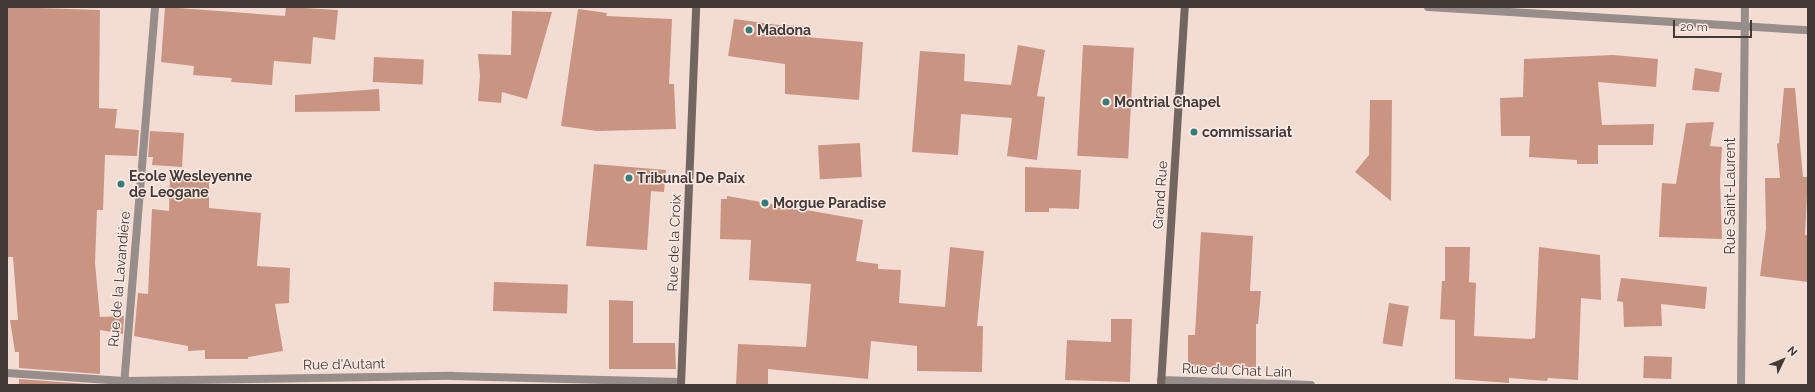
<!DOCTYPE html>
<html>
<head>
<meta charset="utf-8">
<style>
  body { margin:0 }
  #map { position:relative; width:1815px; height:392px; overflow:hidden; background:#f3dcd4; font-family:Raleway,sans-serif }
  div>[style] { position:absolute }
  [style*='--x'] { left:calc(var(--x)*1px); top:calc(var(--y)*1px); width:calc(var(--w)*1px); rotate:calc(var(--a)*1deg) }
  .building>* { inset:0; background:#ca9482; transform-origin:0 0 }
  .street>* { height:8px; margin:-4px; padding:0 4px; transform-origin:4px; border-radius:4px; background:#978d8a }
  .secondary>* { height:8px; margin:-4px; padding:0 4px; transform-origin:4px; border-radius:4px; background:#736560 }
  .dots>* { width:11px; height:11px; translate:-50% -50%; box-sizing:border-box; border:2px solid #fdeae4; border-radius:50% }
  span { translate:-50% -50%; white-space:nowrap; text-align:center; line-height:1.15; -webkit-text-stroke:3px #fdeae4; paint-order:stroke }
  .poi-label { font-size:14px; color:#433936; font-weight:700 }
  .left { translate:0 -50%; text-align:left }
  .street-label { font-size:14px; color:#433936 }
  .frame { position:absolute; inset:0; border:8px solid #433936; pointer-events:none }
  .north { position:absolute; left:1763px; top:340px; width:40px; height:40px; -webkit-text-stroke:3px #fdeae4; paint-order:stroke; rotate:47deg; font-size:11px; font-weight:700; line-height:16px; text-align:center; color:#433936 }
  .north::after { content:''; display:block; margin:auto; width:14px; height:18px; background:#433936; clip-path:polygon(50% 0,100% 100%,50% 72%,0 100%) }
  .scale { position:absolute; left:1673px; top:20px; width:79px; height:18px; box-sizing:border-box; border:2px solid #433936; border-top:0; padding-left:5px; font-size:12px; line-height:14px; white-space:nowrap; color:#433936; -webkit-text-stroke:3px #fdeae4; paint-order:stroke }
</style>
</head>
<body>
<div id="map">
  <div class="building">
    <div style="clip-path:polygon(7px 7px,100px 10px,99px 108px,117px 109px,115px 128px,139px 130px,137px 156px,105px 155px,103px 210px,97px 210px,95px 263px,100px 317px,124px 316px,123px 334px,100px 330px,100px 374px,19px 368px,19px 352px,15px 352px,10px 320px,18px 320px,13px 257px,7px 257px)"></div>
    <div style="clip-path:polygon(165px 7px,285px 16px,286px 7px,338px 10px,335px 40px,313px 37px,311px 64px,274px 61px,272px 85px,231px 82px,232px 78px,193px 75px,194px 66px,161px 62px)"></div>
    <div style="clip-path:polygon(578px 9px,607px 13px,606px 16px,672px 19px,669px 84px,674px 84px,676px 129px,597px 131px,561px 126px)"></div>
    <div style="clip-path:polygon(512px 11px,552px 12px,527px 99px,502px 92px,501px 103px,478px 101px,480px 76px,478px 54px,511px 55px)"></div>
    <div style="clip-path:polygon(734px 19px,778px 25px,807px 26px,806px 37px,863px 42px,859px 100px,785px 94px,785px 64px,728px 56px)"></div>
    <div style="clip-path:polygon(1018px 45px,1045px 50px,1037px 96px,1045px 97px,1037px 160px,1007px 156px,1012px 118px,961px 114px,958px 155px,912px 152px,920px 51px,965px 54px,964px 81px,1011px 85px)"></div>
    <div style="left:1083px;top:45px;width:51px;height:111px;rotate:3deg"></div>
    <div style="clip-path:polygon(1613px 55px,1658px 59px,1656px 87px,1598px 82px,1602px 125px,1654px 124px,1653px 145px,1598px 145px,1598px 164px,1577px 164px,1577px 160px,1529px 157px,1530px 136px,1501px 136px,1500px 98px,1523px 97px,1524px 59px)"></div>
    <div style="left:374px;top:57px;width:50px;height:25px;rotate:3deg"></div>
    <div style="clip-path:polygon(1695px 68px,1722px 73px,1719px 92px,1692px 90px)"></div>
    <div style="clip-path:polygon(1784px 88px,1795px 88px,1803px 177px,1808px 177px,1805px 235px,1808px 235px,1808px 282px,1760px 276px,1766px 229px,1765px 178px,1780px 178px,1777px 144px,1779px 143px)"></div>
    <div style="clip-path:polygon(379px 89px,380px 111px,295px 112px,295px 95px)"></div>
    <div style="clip-path:polygon(1370px 100px,1392px 100px,1391px 201px,1355px 172px,1369px 155px)"></div>
    <div style="clip-path:polygon(1714px 122px,1710px 146px,1722px 147px,1720px 179px,1722px 239px,1659px 237px,1662px 183px,1676px 184px,1686px 123px)"></div>
    <div style="clip-path:polygon(150px 131px,184px 133px,182px 167px,152px 165px,153px 157px,148px 157px)"></div>
    <div style="left:860px;top:143px;width:34px;height:42px;rotate:87deg"></div>
    <div style="clip-path:polygon(594px 164px,666px 170px,664px 192px,651px 191px,647px 250px,586px 246px)"></div>
    <div style="clip-path:polygon(1025px 167px,1081px 170px,1079px 209px,1049px 208px,1049px 212px,1025px 212px)"></div>
    <div style="clip-path:polygon(170px 173px,209px 173px,209px 208px,261px 213px,257px 266px,290px 268px,289px 303px,275px 304px,283px 351px,248px 357px,248px 359px,205px 359px,205px 350px,188px 351px,188px 346px,134px 336px,138px 293px,148px 294px,152px 209px,169px 211px)"></div>
    <div style="clip-path:polygon(727px 196px,863px 220px,856px 261px,878px 264px,878px 269px,901px 270px,899px 303px,945px 307px,950px 247px,984px 251px,977px 326px,983px 326px,982px 372px,917px 371px,917px 346px,871px 341px,868px 379px,768px 369px,768px 385px,736px 385px,738px 344px,806px 347px,811px 284px,749px 280px,751px 240px,720px 239px,721px 199px,727px 199px)"></div>
    <div style="clip-path:polygon(1201px 232px,1253px 236px,1250px 291px,1261px 291px,1258px 324px,1256px 324px,1256px 367px,1188px 367px,1188px 335px,1195px 335px)"></div>
    <div style="clip-path:polygon(1445px 247px,1470px 247px,1469px 282px,1476px 283px,1474px 336px,1530px 339px,1535px 338px,1539px 247px,1600px 255px,1601px 300px,1581px 298px,1578px 380px,1548px 378px,1547px 381px,1509px 378px,1509px 383px,1455px 379px,1455px 320px,1440px 319px,1442px 281px,1445px 281px)"></div>
    <div style="clip-path:polygon(1621px 278px,1707px 287px,1705px 309px,1661px 304px,1662px 326px,1624px 327px,1623px 302px,1617px 301px)"></div>
    <div style="left:494px;top:282px;width:74px;height:29px;rotate:2deg"></div>
    <div style="clip-path:polygon(609px 300px,633px 301px,633px 343px,675px 343px,676px 369px,609px 369px)"></div>
    <div style="left:1389px;top:303px;width:20px;height:41px;rotate:9deg"></div>
    <div style="clip-path:polygon(1111px 319px,1132px 319px,1130px 382px,1065px 380px,1067px 340px,1111px 342px)"></div>
    <div style="left:1644px;top:356px;width:28px;height:22px;rotate:2deg"></div>
    <div style="clip-path:polygon(19px 379px,101px 385px,19px 385px)"></div>
  </div>
  <div class="street">
    <div style="--x:1428;--y:7;--w:381;--a:3.5"></div>
    <div style="--x:7;--y:373;--w:117;--a:3.9"></div>
    <div style="--x:124;--y:381;--w:328;--a:-0.9"></div>
    <div style="--x:452;--y:376;--w:229;--a:1.5"></div>
    <div style="--x:1161;--y:380;--w:150;--a:1.9"></div>
    <div style="--x:124;--y:385;--w:379;--a:-85.3"></div>
    <div style="--x:1741;--y:385;--w:378;--a:-89.4"></div>
  </div>
  <div class="secondary">
    <div style="--x:681;--y:385;--w:378;--a:-87.7"></div>
    <div style="--x:1161;--y:385;--w:379;--a:-86.4"></div>
  </div>
  <div class="dots">
    <div style="left:749px;top:30px;background:#357d78"></div>
    <div style="left:1106px;top:102px;background:#357d78"></div>
    <div style="left:1194px;top:132px;background:#357d78"></div>
    <div style="left:629px;top:178px;background:#357d78"></div>
    <div style="left:121px;top:184px;background:#357d78"></div>
    <div style="left:765px;top:203px;background:#357d78"></div>
  </div>
  <div class="poi-label">
    <span class="left" style="left:757px;top:30px">Madona</span>
    <span class="left" style="left:1114px;top:102px">Montrial Chapel</span>
    <span class="left" style="left:1202px;top:132px">commissariat</span>
    <span class="left" style="left:129px;top:184px">Ecole Wesleyenne<br>de Leogane</span>
    <span class="left" style="left:637px;top:178px">Tribunal De Paix</span>
    <span class="left" style="left:773px;top:203px">Morgue Paradise</span>
  </div>
  <div class="street-label">
    <span style="left:1160px;top:195px;rotate:-86deg">Grand Rue</span>
    <span style="left:1730px;top:196px;rotate:-90deg">Rue Saint-Laurent</span>
    <span style="left:674px;top:243px;rotate:-88deg">Rue de la Croix</span>
    <span style="left:119px;top:279px;rotate:-85deg">Rue de la Lavandière</span>
    <span style="left:344px;top:364px;rotate:-1deg">Rue d'Autant</span>
    <span style="left:1237px;top:370px;rotate:2deg">Rue du Chat Lain</span>
  </div>
  <div class="frame"></div>
  <div class="north">N</div>
  <div class="scale">20 m</div>
</div>
</body>
</html>
